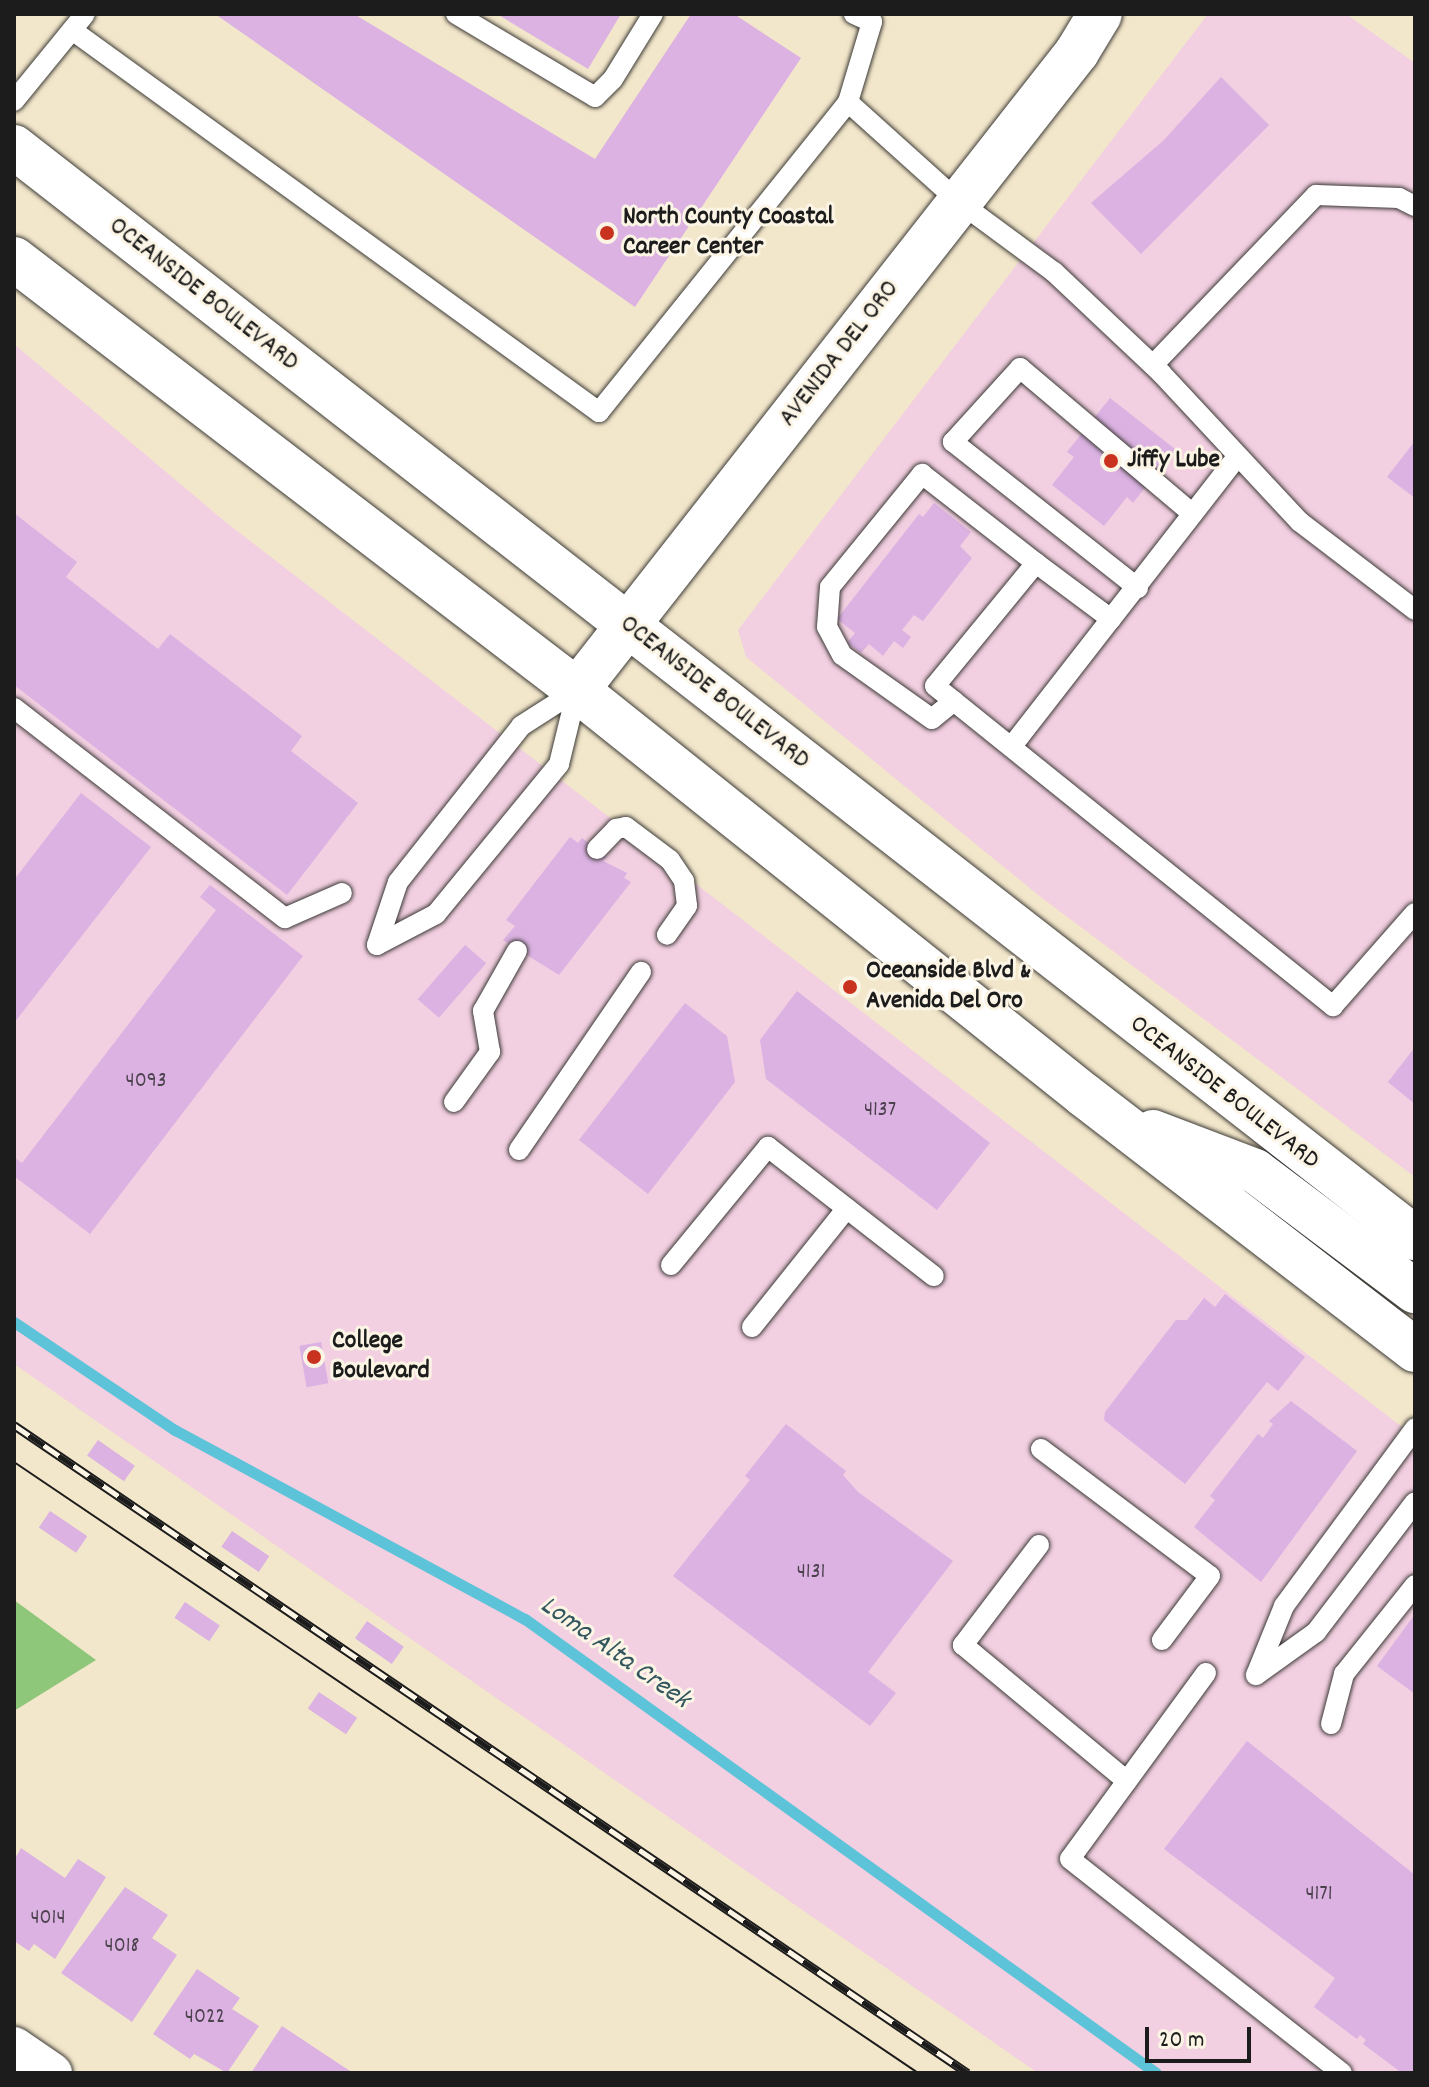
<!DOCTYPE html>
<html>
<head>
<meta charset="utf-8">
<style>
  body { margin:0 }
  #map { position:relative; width:1429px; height:2087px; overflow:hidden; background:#f3e7cb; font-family:Dekko,sans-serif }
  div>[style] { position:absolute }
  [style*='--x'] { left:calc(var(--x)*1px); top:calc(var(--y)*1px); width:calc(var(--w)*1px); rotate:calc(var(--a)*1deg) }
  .built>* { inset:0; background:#f2cfe1 }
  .green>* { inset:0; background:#8ec67a }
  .stream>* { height:11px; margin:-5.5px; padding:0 5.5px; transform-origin:5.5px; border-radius:5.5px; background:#5cc3d9 }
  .building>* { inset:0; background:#dbb2e2; transform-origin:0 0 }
  .roads { filter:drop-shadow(0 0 2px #3c3a36) drop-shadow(0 0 2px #3c3a36) }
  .lane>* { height:20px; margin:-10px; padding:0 10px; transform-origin:10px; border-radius:10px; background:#fff }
  .street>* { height:40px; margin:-20px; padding:0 20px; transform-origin:20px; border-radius:20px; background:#fff }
  .secondary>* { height:44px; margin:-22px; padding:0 22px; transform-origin:22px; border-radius:22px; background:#fff }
  .primary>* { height:44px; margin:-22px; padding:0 22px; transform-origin:22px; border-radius:22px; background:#fff }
  .tram>* { height:2px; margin:-1px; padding:0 1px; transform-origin:1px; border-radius:1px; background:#1c1c1c }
  .rail>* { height:9px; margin-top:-4.5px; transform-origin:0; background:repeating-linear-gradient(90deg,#fcf5e5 0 18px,#1c1c1c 0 36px); box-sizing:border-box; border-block:2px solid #1c1c1c }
  .dots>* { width:22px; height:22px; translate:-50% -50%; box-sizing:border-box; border:4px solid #fcf5e5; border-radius:50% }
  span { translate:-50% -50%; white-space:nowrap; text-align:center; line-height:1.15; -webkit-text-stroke:6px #fcf5e5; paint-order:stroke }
  .number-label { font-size:22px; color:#4c424e }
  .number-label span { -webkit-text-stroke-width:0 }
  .poi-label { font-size:26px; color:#1c1c1c; font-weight:700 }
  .left { translate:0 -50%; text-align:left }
  .street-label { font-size:26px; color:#1c1c1c }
  .water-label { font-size:28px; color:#32565e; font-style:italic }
  .frame { position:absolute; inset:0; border:16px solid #1c1c1c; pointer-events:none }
  .scale { position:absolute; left:1145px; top:2027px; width:106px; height:36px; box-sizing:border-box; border:4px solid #1c1c1c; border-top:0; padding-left:10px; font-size:24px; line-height:28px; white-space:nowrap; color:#1c1c1c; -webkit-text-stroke:6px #fcf5e5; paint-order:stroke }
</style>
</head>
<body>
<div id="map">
  <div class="built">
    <div style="clip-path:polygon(1208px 14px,1346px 14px,1415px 63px,1415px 1177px,1042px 898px,746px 657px,738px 630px)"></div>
    <div style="clip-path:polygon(14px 344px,228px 524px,1415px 1437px,1415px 2073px,1038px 2073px,14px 1364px)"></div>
  </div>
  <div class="green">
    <div style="clip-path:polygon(14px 1600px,96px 1660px,14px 1711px)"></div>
  </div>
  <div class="stream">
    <div style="--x:14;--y:1322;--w:194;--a:33.9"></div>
    <div style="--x:175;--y:1430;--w:398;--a:28.4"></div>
    <div style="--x:525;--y:1619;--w:777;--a:35.73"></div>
  </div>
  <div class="building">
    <div style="clip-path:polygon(215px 14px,354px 14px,595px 159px,691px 14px,734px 14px,801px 58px,635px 307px)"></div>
    <div style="clip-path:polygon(497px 14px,621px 14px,588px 69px)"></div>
    <div style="clip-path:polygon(1221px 77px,1269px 125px,1141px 254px,1091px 203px,1164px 140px)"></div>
    <div style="clip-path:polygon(1110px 398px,1175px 449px,1133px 503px,1127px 497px,1104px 526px,1052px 485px,1074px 457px,1067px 452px)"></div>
    <div style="clip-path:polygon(1415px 441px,1415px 498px,1387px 477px)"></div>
    <div style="clip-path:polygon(934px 503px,971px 532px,960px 546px,972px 558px,923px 621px,914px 615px,902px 630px,911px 637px,903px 648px,894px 641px,883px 656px,869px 644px,861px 653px,847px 643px,855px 633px,837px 619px,919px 514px,923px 517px)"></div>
    <div style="clip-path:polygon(14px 513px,77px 562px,66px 577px,158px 649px,170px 634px,302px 736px,291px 751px,358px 803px,287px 895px,14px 685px)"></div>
    <div style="clip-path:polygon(81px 793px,151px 847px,14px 1023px,14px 880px)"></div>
    <div style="clip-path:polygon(570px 837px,578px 843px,582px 838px,607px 857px,603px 861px,627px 873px,624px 878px,631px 882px,559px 975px,503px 940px,515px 926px,506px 920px)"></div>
    <div style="clip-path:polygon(210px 885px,303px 956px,90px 1234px,14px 1176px,14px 1157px,22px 1163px,216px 910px,200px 897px)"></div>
    <div style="left:465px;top:945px;width:28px;height:72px;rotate:41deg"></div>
    <div style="clip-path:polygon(797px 991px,990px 1143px,937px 1210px,766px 1079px,760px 1040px)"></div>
    <div style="clip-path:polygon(685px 1003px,727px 1036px,735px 1082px,648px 1194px,579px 1140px)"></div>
    <div style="clip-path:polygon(1415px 1047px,1415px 1104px,1388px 1082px)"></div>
    <div style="clip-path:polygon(1225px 1294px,1305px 1357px,1278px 1391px,1267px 1382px,1185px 1484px,1104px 1420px,1105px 1412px,1176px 1320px,1187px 1320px,1204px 1298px,1215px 1307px)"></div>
    <div style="left:321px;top:1342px;width:42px;height:22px;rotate:80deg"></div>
    <div style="clip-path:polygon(1291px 1401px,1357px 1451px,1261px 1582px,1194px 1527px,1215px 1500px,1210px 1496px,1258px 1434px,1263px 1438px,1273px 1424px,1269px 1421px)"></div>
    <div style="clip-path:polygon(786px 1424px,846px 1471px,843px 1475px,858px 1492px,953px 1561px,868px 1672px,896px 1693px,870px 1726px,673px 1576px,750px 1480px,745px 1476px)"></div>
    <div style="left:98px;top:1440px;width:45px;height:19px;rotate:35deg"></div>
    <div style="left:50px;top:1511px;width:45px;height:20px;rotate:34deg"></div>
    <div style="left:232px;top:1531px;width:45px;height:19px;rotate:34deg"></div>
    <div style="left:185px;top:1602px;width:42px;height:19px;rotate:34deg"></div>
    <div style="clip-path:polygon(1415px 1614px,1415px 1694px,1377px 1666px)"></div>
    <div style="left:367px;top:1621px;width:45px;height:21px;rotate:35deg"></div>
    <div style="left:319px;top:1692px;width:46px;height:20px;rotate:34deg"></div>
    <div style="clip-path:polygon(1247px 1741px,1415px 1875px,1415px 2073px,1402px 2073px,1363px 2044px,1366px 2040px,1360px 2035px,1357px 2039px,1314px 2007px,1335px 1978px,1164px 1849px)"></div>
    <div style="clip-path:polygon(21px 1848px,65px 1878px,78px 1859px,106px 1877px,55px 1959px,34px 1944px,29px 1951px,14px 1941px,14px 1860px)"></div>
    <div style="clip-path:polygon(125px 1887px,168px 1915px,152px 1938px,177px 1955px,132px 2022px,61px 1973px)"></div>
    <div style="clip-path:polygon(197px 1969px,240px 1998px,232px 2009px,259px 2026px,227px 2073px,194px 2054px,190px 2059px,153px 2034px)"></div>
    <div style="clip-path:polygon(282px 2026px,353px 2073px,251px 2073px)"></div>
  </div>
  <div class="roads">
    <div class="lane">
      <div style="--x:456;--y:14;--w:162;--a:30.8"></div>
      <div style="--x:595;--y:97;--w:25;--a:-45"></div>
      <div style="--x:613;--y:79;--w:76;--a:-58.4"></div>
      <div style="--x:72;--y:30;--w:651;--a:35.94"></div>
      <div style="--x:599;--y:412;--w:398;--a:-51.2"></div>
      <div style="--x:848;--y:102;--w:84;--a:-73.3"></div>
      <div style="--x:872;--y:22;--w:20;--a:-156"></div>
      <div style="--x:14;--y:101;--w:112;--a:-50.8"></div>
      <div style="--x:848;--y:102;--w:149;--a:42"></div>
      <div style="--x:959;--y:202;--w:118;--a:36.4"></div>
      <div style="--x:1054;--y:272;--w:147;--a:43.3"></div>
      <div style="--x:1161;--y:373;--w:204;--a:47"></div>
      <div style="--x:1300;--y:522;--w:145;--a:37.4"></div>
      <div style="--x:1153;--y:365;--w:236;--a:-46.2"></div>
      <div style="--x:1316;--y:195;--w:83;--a:2.1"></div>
      <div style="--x:1399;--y:198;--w:18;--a:27"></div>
      <div style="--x:1237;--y:457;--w:205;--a:127.9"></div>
      <div style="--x:1111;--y:619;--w:94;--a:-143.3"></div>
      <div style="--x:1036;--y:563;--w:159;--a:129.4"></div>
      <div style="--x:935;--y:686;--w:511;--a:38.8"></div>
      <div style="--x:1333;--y:1006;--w:124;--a:-48.6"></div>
      <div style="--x:1138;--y:588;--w:236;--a:-141.7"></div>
      <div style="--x:953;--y:442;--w:100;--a:-47.8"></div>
      <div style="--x:1020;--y:368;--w:226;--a:40.2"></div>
      <div style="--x:954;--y:701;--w:28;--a:141"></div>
      <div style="--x:932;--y:719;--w:110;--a:-144.6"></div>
      <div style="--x:842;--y:655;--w:32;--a:-118"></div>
      <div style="--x:827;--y:627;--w:40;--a:-85.7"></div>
      <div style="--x:830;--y:587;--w:146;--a:-50.8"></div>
      <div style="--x:922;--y:474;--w:145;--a:38"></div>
      <div style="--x:14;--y:708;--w:343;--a:37.8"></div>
      <div style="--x:285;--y:918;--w:62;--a:-23.7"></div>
      <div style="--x:1012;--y:746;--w:161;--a:-52.1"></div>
      <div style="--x:597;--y:849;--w:28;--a:-46"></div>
      <div style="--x:616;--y:829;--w:10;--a:-11"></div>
      <div style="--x:626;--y:827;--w:55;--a:36.9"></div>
      <div style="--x:670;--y:860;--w:25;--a:56"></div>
      <div style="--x:684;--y:881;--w:25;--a:83"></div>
      <div style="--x:687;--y:906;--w:35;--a:125"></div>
      <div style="--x:377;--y:945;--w:67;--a:-27.7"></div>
      <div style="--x:436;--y:914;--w:194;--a:-50.6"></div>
      <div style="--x:559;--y:764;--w:76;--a:-76.3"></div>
      <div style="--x:377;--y:945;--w:66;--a:-71.6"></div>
      <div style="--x:398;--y:882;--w:199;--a:-51.7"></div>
      <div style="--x:521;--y:726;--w:67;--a:-32.7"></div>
      <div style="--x:454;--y:1102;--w:62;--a:-54.2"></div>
      <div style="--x:490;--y:1052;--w:42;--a:-99.7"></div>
      <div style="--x:483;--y:1011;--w:69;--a:-60.5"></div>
      <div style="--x:519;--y:1150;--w:216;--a:-55.6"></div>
      <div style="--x:671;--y:1265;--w:153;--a:-50.6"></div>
      <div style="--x:768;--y:1147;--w:210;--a:37.9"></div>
      <div style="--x:752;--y:1327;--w:152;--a:-51.4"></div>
      <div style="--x:1041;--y:1449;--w:211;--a:36.9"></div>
      <div style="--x:1210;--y:1576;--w:80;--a:126.9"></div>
      <div style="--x:1039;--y:1545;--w:126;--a:127.2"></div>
      <div style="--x:963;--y:1645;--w:213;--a:39.7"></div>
      <div style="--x:1206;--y:1673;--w:230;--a:126.2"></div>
      <div style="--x:1070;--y:1859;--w:346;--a:38.2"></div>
      <div style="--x:1256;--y:1675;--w:74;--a:-67.9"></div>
      <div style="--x:1284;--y:1606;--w:221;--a:-53.6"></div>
      <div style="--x:1256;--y:1675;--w:74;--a:-35.6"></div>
      <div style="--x:1316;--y:1632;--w:163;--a:-52.7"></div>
      <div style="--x:1331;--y:1724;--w:52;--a:-75.4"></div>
      <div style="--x:1344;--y:1674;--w:114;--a:-51.4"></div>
    </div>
    <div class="street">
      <div style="--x:14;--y:2047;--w:46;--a:34.4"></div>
    </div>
    <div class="secondary">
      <div style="--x:577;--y:690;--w:811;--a:-51.91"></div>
      <div style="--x:1077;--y:52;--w:44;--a:-58.8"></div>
    </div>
    <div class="primary">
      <div style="--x:14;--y:147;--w:1776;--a:37.91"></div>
      <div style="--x:14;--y:259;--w:709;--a:37.44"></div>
      <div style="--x:577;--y:690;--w:649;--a:38.62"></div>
      <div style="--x:1084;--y:1095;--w:418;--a:37.6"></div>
      <div style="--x:1153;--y:1132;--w:109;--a:20.9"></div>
      <div style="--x:1255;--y:1171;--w:200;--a:36.9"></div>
    </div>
  </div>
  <div class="tram">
    <div style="--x:14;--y:1462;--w:1091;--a:34.05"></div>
  </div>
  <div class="rail">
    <div style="--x:14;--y:1425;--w:1153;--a:34.19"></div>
  </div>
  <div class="dots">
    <div style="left:607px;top:233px;background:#c8321e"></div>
    <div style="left:1111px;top:461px;background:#c8321e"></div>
    <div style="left:850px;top:987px;background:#c8321e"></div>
    <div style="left:314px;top:1357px;background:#c8321e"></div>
  </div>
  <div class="number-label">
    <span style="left:146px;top:1082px">4093</span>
    <span style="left:880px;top:1111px">4137</span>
    <span style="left:811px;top:1573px">4131</span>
    <span style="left:1319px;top:1895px">4171</span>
    <span style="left:48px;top:1919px">4014</span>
    <span style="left:122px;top:1947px">4018</span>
    <span style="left:205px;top:2018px">4022</span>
  </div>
  <div class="poi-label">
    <span class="left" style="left:623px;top:233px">North County Coastal<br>Career Center</span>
    <span class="left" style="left:1127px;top:461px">Jiffy Lube</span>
    <span class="left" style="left:866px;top:987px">Oceanside Blvd &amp;<br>Avenida Del Oro</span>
    <span class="left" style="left:332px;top:1357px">College<br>Boulevard</span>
  </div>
  <div class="street-label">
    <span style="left:203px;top:295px;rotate:38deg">OCEANSIDE BOULEVARD</span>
    <span style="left:840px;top:354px;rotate:-52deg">AVENIDA DEL ORO</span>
    <span style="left:714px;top:693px;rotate:38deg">OCEANSIDE BOULEVARD</span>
    <span style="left:1224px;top:1093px;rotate:38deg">OCEANSIDE BOULEVARD</span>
  </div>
  <div class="water-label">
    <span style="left:614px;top:1654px;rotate:35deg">Loma Alta Creek</span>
  </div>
  <div class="frame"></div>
  <div class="scale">20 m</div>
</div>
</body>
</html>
